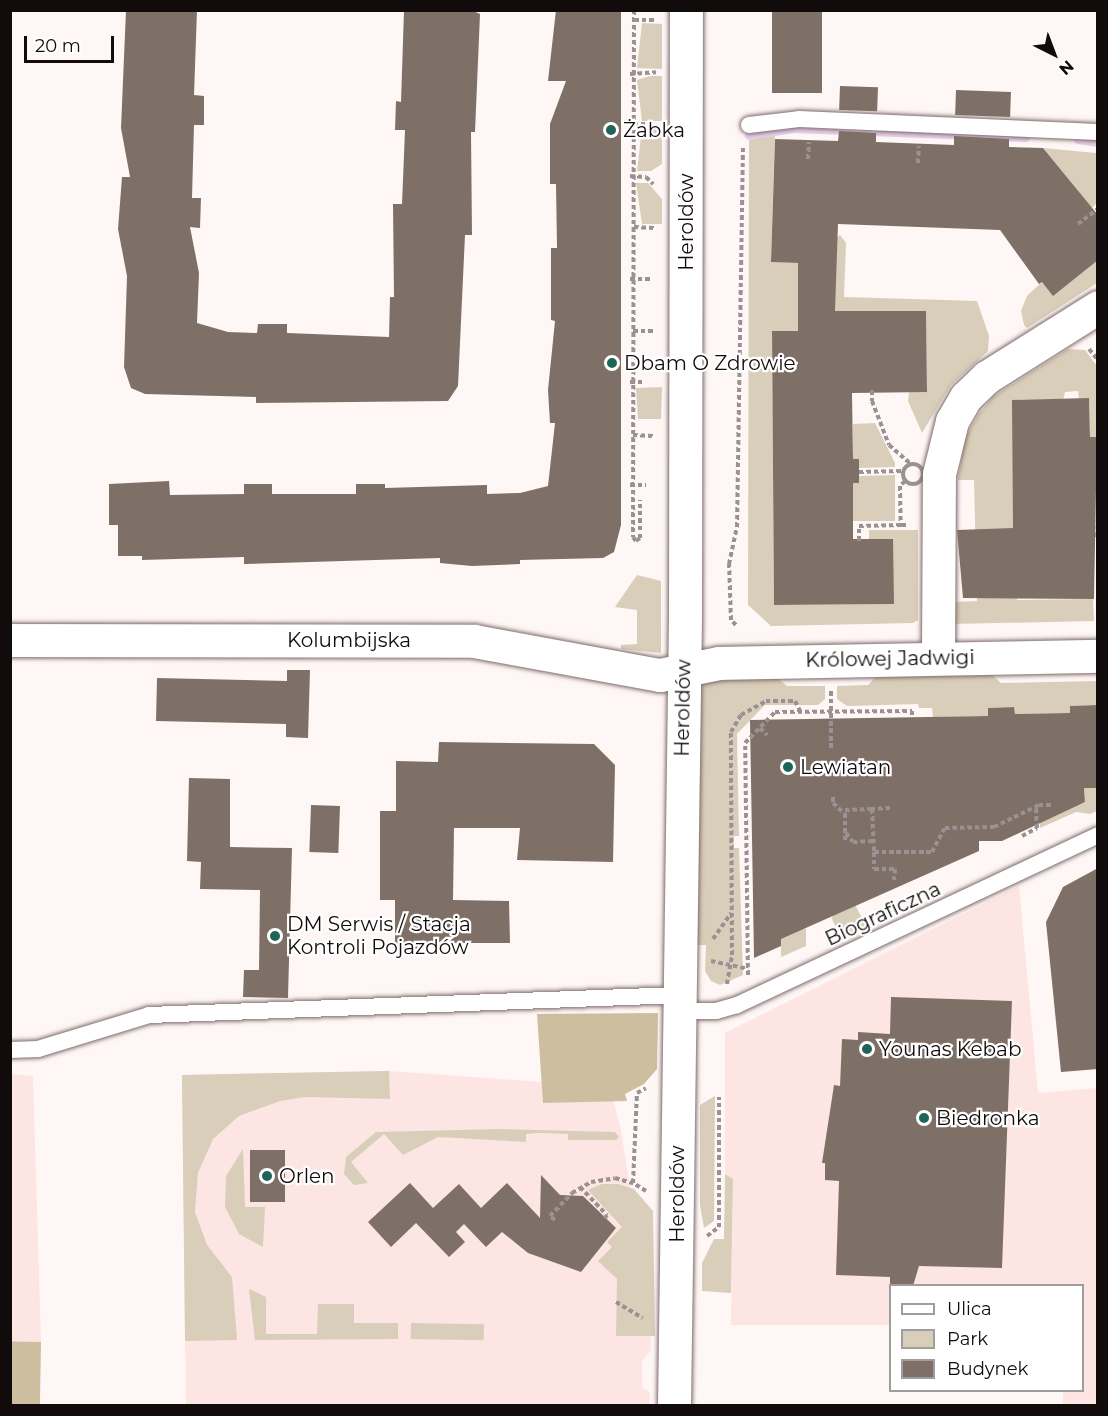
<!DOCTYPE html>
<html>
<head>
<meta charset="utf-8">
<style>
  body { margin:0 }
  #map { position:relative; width:1108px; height:1416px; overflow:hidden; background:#fff6f6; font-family:Montserrat,sans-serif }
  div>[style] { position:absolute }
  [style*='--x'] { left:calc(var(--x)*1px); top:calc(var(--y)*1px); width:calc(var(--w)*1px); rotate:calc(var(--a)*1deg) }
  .built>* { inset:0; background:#fde5e3 }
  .green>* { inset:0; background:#d9ceb9; transform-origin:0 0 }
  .forest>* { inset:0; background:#cdbe9f; transform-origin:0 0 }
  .stream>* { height:9px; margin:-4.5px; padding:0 4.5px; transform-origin:4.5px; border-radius:4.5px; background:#e8d0ed }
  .building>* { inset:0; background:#7f7067; transform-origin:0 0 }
  .path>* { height:4px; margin-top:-2px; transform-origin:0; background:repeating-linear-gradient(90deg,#9a9292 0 4.5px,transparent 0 7.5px) }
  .path>.ring { margin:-2px; padding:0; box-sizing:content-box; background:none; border:4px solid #9a9292; border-radius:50% }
  .roads { filter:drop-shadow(0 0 2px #7e6c6a) drop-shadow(0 0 2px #7e6c6a) }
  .service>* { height:16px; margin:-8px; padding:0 8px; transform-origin:8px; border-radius:8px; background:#fff }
  .minor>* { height:33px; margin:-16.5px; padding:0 16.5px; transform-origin:16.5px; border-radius:16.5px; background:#fff }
  .dots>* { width:16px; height:16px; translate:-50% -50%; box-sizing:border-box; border:3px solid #fff; border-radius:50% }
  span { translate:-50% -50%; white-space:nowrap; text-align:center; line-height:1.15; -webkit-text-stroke:4.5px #fff; paint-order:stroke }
  .poi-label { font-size:20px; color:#120b0b }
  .left { translate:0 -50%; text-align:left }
  .street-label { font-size:20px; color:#120b0b }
  .frame { position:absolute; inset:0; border:12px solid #120b0b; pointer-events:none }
  .legend { position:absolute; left:889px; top:1284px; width:195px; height:108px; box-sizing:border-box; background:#fff; border:2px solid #a09d9d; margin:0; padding:8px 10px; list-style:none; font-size:18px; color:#120b0b }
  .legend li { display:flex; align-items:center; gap:12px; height:30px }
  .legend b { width:30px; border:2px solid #a09d9d }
  .north { position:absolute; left:1024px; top:24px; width:60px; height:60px; -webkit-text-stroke:4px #fff; paint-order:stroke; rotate:138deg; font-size:16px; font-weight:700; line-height:24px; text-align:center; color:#120b0b }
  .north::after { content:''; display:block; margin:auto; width:21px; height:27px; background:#120b0b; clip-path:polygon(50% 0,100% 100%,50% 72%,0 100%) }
  .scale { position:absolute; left:24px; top:36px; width:90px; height:27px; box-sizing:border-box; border:3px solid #120b0b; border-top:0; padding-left:8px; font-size:18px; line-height:21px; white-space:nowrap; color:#120b0b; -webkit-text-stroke:4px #fff; paint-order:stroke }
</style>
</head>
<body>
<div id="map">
  <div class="built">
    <div style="clip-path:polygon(1019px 886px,1038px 1093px,1097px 1088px,1097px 1405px,1063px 1405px,1063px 1391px,1082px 1390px,1082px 1286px,890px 1286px,890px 1325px,731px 1325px,733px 1179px,725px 1174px,725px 1033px)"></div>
    <div style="clip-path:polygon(389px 1071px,610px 1087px,621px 1131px,655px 1336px,651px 1336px,651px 1350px,642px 1362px,642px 1387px,650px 1393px,649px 1405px,186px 1405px,182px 1075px)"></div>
    <div style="clip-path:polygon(11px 1074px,33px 1076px,41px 1342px,11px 1343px)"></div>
  </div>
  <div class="green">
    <div style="clip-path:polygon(642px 23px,662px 24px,662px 69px,637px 68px)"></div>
    <div style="clip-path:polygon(650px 76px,662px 76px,662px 121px,642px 121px,637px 80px)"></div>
    <div style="clip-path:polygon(642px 128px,662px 128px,662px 164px,651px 171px,637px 171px)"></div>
    <div style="clip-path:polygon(775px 132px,771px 262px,798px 263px,798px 268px,840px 235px,846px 243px,844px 297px,977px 301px,989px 336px,988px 351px,951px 385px,922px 433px,908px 401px,909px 392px,927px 391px,926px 311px,798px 312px,798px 331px,772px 331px,774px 605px,893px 604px,893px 539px,869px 539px,869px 530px,918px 530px,918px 620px,913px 623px,771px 626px,748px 605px,749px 136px)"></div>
    <div style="clip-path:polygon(1043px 148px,1096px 153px,1097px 203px,1092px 208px)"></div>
    <div style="clip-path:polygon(636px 183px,648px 183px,662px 199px,662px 224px,642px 224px)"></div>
    <div style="clip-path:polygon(1097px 260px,1097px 283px,1027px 328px,1024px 325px,1021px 311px,1027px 296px,1042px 282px)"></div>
    <div style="clip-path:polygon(1068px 349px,1085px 350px,1097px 366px,1097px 445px,1097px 437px,1090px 437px,1089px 398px,1079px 399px,1078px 391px,1065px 392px,1017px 600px,1093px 599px,1094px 621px,950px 624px,954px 602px,977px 601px,974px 480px,958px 480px,965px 438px,978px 415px,994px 396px)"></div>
    <div style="clip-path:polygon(662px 387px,661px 419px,638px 419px,636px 388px)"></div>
    <div style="clip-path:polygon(875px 423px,895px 463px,895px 467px,859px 468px,859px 459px,853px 459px,853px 424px)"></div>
    <div style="clip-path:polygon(895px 475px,895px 521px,853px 521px,853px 483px,859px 483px,859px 476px)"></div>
    <div style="clip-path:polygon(637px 575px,661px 581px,661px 653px,621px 649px,621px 645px,637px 644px,637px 610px,615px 607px)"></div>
    <div style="clip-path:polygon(988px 671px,1001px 683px,1097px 681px,1097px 713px,1097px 705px,1070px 706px,1070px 713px,1015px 714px,1014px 707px,988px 708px,988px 716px,933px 717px,932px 708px,919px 708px,918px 704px,847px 706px,837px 699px,837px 686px,868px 685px,879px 674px)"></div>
    <div style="clip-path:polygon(775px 676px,787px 686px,825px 686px,825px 699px,818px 705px,765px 705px,737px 734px,739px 836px,734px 836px,734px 848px,739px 848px,743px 975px,720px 985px,711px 981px,705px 971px,706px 945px,694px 945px,699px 687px,707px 679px)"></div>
    <div style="clip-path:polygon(1084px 788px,1097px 788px,1097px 811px,1090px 814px,1076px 812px,1040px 828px,1040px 814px,1059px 813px,1085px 802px)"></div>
    <div style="clip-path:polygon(838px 871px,866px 926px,841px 938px,832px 919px)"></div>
    <div style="clip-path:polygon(806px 929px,806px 946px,781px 957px,781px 930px)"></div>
    <div style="clip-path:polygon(389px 1071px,390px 1099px,305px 1097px,280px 1101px,239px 1116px,213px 1139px,198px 1173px,195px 1212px,207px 1245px,232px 1277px,237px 1340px,185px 1341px,182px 1075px)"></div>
    <div style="clip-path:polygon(715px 1096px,714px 1221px,704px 1228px,700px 1205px,700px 1105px)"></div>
    <div style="clip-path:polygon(499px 1129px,615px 1132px,619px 1137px,616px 1140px,568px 1140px,568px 1134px,539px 1133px,526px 1134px,526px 1142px,438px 1137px,403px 1155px,384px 1134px,351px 1162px,368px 1183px,354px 1185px,344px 1174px,346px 1157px,376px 1132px)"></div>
    <div style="clip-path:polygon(243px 1149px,245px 1207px,265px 1207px,263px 1247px,239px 1234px,225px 1207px,226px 1176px)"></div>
    <div style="clip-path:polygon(725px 1174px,733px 1179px,731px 1293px,702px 1291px,702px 1263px,714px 1239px,724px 1239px)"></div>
    <div style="clip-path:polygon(602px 1184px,618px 1184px,634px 1189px,653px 1211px,655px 1336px,616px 1336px,617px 1279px,598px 1261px,612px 1247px,607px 1242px,622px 1227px,588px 1190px)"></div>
    <div style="clip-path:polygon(249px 1289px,266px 1297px,266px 1334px,317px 1334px,318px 1304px,354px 1304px,354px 1323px,398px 1323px,398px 1339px,255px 1340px)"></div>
    <div style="left:411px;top:1323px;width:73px;height:16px;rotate:1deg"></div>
  </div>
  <div class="forest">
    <div style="clip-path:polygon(658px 1013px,657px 1069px,644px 1084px,625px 1094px,627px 1101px,543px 1103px,537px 1014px)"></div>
    <div style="left:41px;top:1342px;width:63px;height:30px;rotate:91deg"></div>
  </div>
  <div class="stream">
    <div style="--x:749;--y:135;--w:45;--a:-9"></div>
    <div style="--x:793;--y:128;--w:232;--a:2.2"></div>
    <div style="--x:1078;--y:139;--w:20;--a:9"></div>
  </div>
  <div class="building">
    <div style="clip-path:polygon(126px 10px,197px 10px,194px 95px,204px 96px,204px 125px,194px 125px,192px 198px,201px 198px,200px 228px,190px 227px,199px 273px,197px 323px,228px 332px,257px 333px,258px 324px,287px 324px,287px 333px,389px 337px,390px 297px,394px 297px,393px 204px,402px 204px,405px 130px,395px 130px,396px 101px,401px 102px,404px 10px,471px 10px,480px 14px,475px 132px,471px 132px,472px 235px,465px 235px,458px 386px,448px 401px,256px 403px,256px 397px,145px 394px,131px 388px,124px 367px,127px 276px,118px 229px,122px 177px,130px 177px,121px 128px)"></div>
    <div style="clip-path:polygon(556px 10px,621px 10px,621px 525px,614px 552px,603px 558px,520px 560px,520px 564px,472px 566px,440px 563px,440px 558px,244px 564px,244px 557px,142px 560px,142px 556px,118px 556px,118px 525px,109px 525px,109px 484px,169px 481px,170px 495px,244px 494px,244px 484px,272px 484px,272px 494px,356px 494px,356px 484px,385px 484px,385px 488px,487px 485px,487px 494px,520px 493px,548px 486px,555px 423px,550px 423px,548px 390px,555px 321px,551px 320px,551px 248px,557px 248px,556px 184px,550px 184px,550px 124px,566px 81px,548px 81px)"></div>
    <div style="left:772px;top:10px;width:50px;height:83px"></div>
    <div style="left:840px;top:86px;width:38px;height:24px;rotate:2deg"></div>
    <div style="left:956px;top:90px;width:55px;height:25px;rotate:2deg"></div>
    <div style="clip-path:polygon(839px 131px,876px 133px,876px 142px,954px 145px,954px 136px,1009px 139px,1009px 147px,1043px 148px,1098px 215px,1098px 260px,1053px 296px,1042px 282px,1039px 284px,1000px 230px,838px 224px,835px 311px,926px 311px,927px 392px,852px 393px,853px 459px,859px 459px,859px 483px,853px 483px,853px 539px,893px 539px,894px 604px,774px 605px,772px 331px,798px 331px,798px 263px,771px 262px,775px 139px,838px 141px)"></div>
    <div style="clip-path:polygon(1089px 398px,1090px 437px,1097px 437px,1094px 599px,963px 598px,957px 530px,1013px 528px,1012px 400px)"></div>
    <div style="clip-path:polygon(287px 670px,310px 670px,308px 738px,286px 737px,286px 724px,156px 721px,157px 678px,287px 681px)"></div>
    <div style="clip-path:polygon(1097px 705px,1098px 788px,1084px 788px,1085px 802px,1002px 841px,979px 841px,979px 851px,781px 939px,781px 946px,754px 958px,750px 720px,988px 716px,988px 708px,1014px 707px,1015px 714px,1070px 713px,1070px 706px)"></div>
    <div style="clip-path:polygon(439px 742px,594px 744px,615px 765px,613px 862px,517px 860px,520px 828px,454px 828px,453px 900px,509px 901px,510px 943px,424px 943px,424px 949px,395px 949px,395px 900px,380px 900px,380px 811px,396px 811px,396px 761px,438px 762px)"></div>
    <div style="clip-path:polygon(189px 778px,230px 779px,230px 847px,292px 848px,288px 998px,243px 997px,244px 970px,259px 970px,260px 890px,200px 889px,201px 862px,187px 861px)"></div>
    <div style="left:311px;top:805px;width:29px;height:47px;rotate:2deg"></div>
    <div style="clip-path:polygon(1098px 868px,1098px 1069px,1061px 1072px,1046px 922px,1063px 887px)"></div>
    <div style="clip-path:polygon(891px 997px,1012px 1001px,1002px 1268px,919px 1266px,913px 1286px,890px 1286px,890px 1277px,836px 1275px,839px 1181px,825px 1180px,825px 1163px,822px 1163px,834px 1085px,840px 1086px,842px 1039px,858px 1040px,858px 1032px,890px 1034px)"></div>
    <div style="left:250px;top:1150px;width:35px;height:52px"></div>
    <div style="clip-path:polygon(541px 1175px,560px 1195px,583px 1196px,616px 1228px,581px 1272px,528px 1253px,502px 1232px,486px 1247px,464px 1224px,456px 1232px,465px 1242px,449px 1257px,416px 1223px,391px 1247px,368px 1222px,410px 1183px,433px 1208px,459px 1184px,481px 1208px,507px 1183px,540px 1218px)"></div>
  </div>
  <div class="path">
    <div style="--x:634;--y:10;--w:527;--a:90.11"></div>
    <div style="--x:633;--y:537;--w:5;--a:53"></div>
    <div style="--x:636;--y:541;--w:5;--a:-37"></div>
    <div style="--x:640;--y:538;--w:38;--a:-90"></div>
    <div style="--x:634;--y:20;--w:20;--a:0"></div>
    <div style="--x:630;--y:74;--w:26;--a:-4"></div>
    <div style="--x:633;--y:124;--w:21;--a:0"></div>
    <div style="--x:808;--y:159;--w:17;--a:-87"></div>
    <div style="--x:918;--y:163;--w:17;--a:-87"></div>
    <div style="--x:630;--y:176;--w:16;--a:4"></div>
    <div style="--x:646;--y:177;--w:10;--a:45"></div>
    <div style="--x:1078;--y:224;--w:25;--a:-37"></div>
    <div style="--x:634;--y:227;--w:20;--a:3"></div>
    <div style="--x:630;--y:279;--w:23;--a:0"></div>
    <div style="--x:633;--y:331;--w:20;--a:0"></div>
    <div style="--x:1089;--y:349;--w:14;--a:51"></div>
    <div style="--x:630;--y:382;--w:15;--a:0"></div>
    <div style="--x:872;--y:390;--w:11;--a:90"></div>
    <div style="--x:872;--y:401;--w:47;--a:68.9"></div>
    <div style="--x:889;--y:445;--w:28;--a:41"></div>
    <div style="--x:633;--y:435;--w:20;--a:3"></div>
    <div style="--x:1097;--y:448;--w:1;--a:0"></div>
    <div class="ring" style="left:903px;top:464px;width:16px;height:16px"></div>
    <div style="--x:859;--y:472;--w:44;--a:-1.3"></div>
    <div style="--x:905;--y:481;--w:7;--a:135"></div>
    <div style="--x:900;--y:486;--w:39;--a:89"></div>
    <div style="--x:901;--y:525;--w:7;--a:0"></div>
    <div style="--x:630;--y:485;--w:16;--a:0"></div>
    <div style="--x:1097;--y:537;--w:19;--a:-87"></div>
    <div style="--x:859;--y:541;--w:15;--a:-90"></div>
    <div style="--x:859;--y:526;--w:42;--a:-1.4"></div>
    <div style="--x:736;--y:625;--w:7;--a:-135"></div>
    <div style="--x:731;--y:620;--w:56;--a:-92"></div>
    <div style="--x:729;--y:564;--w:38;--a:-78"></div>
    <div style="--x:737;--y:527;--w:380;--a:-89.1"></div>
    <div style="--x:831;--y:691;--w:59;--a:90"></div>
    <div style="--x:760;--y:728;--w:10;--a:45"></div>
    <div style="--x:833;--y:797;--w:6;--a:90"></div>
    <div style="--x:833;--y:803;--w:16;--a:43"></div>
    <div style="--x:890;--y:808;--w:18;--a:177"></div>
    <div style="--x:872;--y:809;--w:43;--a:87.3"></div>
    <div style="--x:874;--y:852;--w:58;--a:0"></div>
    <div style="--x:932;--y:852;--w:27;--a:-62"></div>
    <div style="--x:945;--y:828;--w:49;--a:-1.2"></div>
    <div style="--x:994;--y:827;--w:50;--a:-26.1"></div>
    <div style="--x:1039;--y:805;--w:14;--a:0"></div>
    <div style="--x:846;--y:833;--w:11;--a:52"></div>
    <div style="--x:853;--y:842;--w:20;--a:-3"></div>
    <div style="--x:1022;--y:836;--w:17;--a:-28"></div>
    <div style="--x:1037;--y:828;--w:21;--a:-93"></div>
    <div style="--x:845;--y:840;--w:30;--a:-90"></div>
    <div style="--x:845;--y:810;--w:27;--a:-2"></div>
    <div style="--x:874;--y:852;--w:17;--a:90"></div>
    <div style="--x:874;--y:869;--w:21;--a:0"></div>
    <div style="--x:895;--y:869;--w:11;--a:95"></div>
    <div style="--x:713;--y:939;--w:32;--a:-55"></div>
    <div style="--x:711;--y:961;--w:38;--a:12"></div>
    <div style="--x:748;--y:975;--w:232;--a:-90.7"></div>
    <div style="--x:745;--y:743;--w:43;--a:-45.9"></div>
    <div style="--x:775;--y:712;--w:137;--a:-0.4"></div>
    <div style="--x:912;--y:711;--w:6;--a:90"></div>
    <div style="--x:727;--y:984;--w:29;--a:-80"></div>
    <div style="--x:732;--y:955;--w:223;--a:-90.3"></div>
    <div style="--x:731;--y:732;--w:20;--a:-60"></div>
    <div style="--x:741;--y:715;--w:29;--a:-29"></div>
    <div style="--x:766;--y:701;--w:29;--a:0"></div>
    <div style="--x:795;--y:701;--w:13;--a:63"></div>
    <div style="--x:580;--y:1187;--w:39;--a:46"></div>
    <div style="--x:607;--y:1215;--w:4;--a:124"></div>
    <div style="--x:646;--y:1191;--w:15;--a:-148"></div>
    <div style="--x:633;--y:1183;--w:90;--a:-87.5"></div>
    <div style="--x:637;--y:1093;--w:10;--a:-29"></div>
    <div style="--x:555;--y:1220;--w:6;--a:-141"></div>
    <div style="--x:550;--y:1216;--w:32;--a:-46"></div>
    <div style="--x:572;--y:1193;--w:22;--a:-30"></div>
    <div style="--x:591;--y:1182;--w:24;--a:-9"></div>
    <div style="--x:615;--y:1178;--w:19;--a:16"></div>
    <div style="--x:707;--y:1236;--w:15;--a:-37"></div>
    <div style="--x:719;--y:1227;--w:130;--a:-90"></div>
    <div style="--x:616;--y:1302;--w:31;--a:31"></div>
  </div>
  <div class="roads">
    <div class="service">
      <div style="--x:749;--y:125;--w:50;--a:-6.8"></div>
      <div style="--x:799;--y:119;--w:299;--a:2.5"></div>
      <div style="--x:680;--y:1011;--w:36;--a:0"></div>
      <div style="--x:716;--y:1011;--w:22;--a:-16"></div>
      <div style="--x:737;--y:1005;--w:399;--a:-25.2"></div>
      <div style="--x:10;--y:1050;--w:28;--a:-2"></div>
      <div style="--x:38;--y:1049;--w:116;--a:-17"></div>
      <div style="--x:149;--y:1015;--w:531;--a:-2.16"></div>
    </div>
    <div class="minor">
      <div style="--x:10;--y:640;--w:464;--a:0.1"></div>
      <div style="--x:474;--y:641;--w:189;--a:10.4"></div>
      <div style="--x:660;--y:675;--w:60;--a:-11.5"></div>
      <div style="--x:719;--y:663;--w:379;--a:-1.1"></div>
      <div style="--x:938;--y:658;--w:184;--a:-89.7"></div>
      <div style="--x:939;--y:474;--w:55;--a:-76.2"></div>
      <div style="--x:952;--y:421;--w:28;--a:-60"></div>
      <div style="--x:966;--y:397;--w:29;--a:-44"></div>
      <div style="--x:987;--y:377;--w:131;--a:-32.2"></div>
      <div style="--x:674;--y:1406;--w:791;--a:-89.2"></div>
      <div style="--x:685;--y:615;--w:605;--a:-89.91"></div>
    </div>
  </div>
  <div class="dots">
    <div style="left:611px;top:130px;background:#1e6558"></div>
    <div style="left:612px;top:363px;background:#1e6558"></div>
    <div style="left:788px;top:767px;background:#1e6558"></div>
    <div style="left:275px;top:936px;background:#1e6558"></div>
    <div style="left:867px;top:1049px;background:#1e6558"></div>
    <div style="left:924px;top:1118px;background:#1e6558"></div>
    <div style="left:267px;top:1176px;background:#1e6558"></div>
  </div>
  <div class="poi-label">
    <span class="left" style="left:623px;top:130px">Żabka</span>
    <span class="left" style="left:624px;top:363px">Dbam O Zdrowie</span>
    <span class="left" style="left:800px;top:767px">Lewiatan</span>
    <span class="left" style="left:287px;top:936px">DM Serwis / Stacja<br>Kontroli Pojazdów</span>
    <span class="left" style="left:879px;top:1049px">Younas Kebab</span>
    <span class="left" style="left:936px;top:1118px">Biedronka</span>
    <span class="left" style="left:279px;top:1176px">Orlen</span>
  </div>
  <div class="street-label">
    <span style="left:686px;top:222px;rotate:-90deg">Heroldów</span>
    <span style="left:349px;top:640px">Kolumbijska</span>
    <span style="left:890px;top:659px;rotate:-1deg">Królowej Jadwigi</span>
    <span style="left:683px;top:708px;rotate:-89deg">Heroldów</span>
    <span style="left:883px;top:914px;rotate:-25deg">Biograficzna</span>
    <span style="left:677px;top:1194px;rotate:-90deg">Heroldów</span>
  </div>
  <div class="frame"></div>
  <ul class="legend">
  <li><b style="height:8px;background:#fff"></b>Ulica</li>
  <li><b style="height:16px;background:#d9ceb9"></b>Park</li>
  <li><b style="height:16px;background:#7f7067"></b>Budynek</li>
  </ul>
  <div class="north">N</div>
  <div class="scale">20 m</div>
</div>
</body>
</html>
